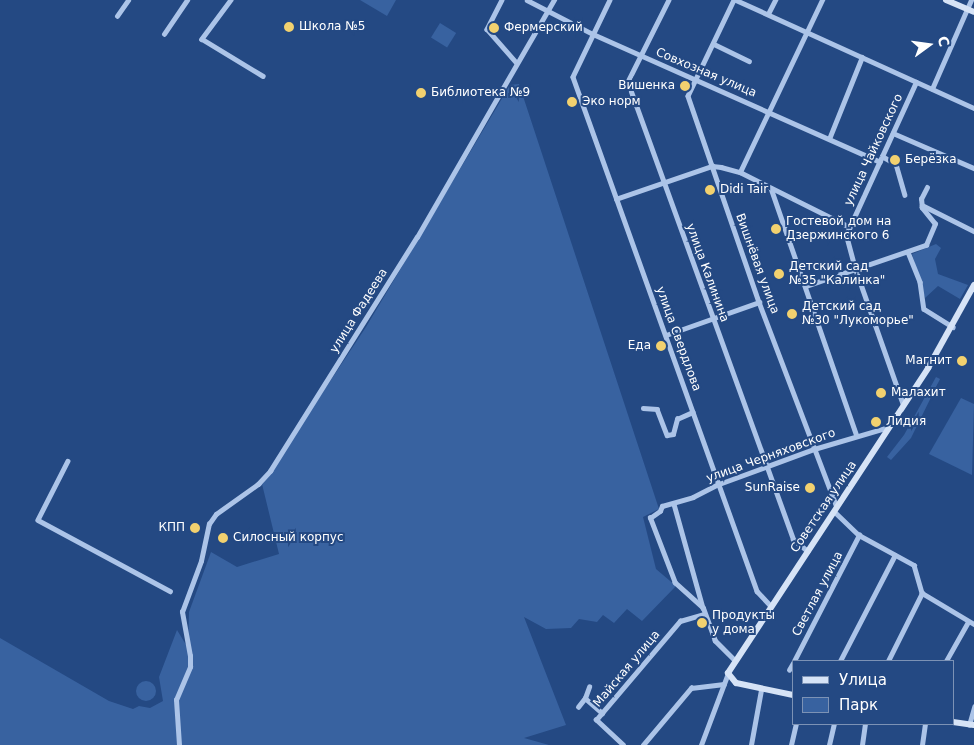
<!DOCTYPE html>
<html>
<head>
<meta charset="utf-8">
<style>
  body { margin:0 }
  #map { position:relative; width:974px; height:745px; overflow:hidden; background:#244983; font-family:"DejaVu Sans",sans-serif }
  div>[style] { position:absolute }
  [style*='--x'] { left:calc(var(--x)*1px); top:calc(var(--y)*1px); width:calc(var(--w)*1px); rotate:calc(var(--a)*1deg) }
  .green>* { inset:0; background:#3862a0; transform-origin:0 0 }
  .round { border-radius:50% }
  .street>* { height:4.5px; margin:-2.25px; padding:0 2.25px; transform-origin:2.25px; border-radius:2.25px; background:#acc4e8 }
  .secondary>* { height:6px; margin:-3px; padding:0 3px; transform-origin:3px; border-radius:3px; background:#d6e3f6 }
  .dots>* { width:14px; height:14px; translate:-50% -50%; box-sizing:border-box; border:2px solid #244983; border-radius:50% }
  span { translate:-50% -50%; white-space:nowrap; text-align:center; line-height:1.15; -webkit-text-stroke:4px #244983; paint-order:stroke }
  .poi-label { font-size:12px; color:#fff }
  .left { translate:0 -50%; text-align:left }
  .right { translate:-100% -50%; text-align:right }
  .street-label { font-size:12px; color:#fff }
  .legend { position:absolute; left:792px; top:660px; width:162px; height:65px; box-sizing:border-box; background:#244983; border:1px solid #7c92b5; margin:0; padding:6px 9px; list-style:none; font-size:15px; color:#fff }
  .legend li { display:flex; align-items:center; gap:10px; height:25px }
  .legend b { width:25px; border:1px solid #7c92b5 }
  .north { position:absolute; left:904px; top:20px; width:50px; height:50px; -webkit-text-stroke:4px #244983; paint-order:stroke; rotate:76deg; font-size:14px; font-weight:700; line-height:20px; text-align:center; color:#fff }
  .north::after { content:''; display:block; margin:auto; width:18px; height:22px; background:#fff; clip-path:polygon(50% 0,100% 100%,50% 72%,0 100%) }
</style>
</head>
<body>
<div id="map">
  <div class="green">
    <div style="clip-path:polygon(360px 0,396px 0,387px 16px)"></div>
    <div style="left:440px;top:23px;width:19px;height:17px;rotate:32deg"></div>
    <div style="clip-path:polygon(519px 84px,659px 509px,643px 517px,656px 569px,676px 586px,642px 621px,627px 609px,614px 623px,603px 615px,597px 622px,579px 619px,571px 628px,546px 629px,524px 617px,566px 725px,524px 738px,549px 745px,0 745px,0 638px,109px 701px,133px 709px,139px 706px,150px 708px,163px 701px,159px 677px,177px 630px,188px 648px,189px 612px,211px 552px,237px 567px,279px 554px,262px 484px,366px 327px,510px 85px)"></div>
    <div style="clip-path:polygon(936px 244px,941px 248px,935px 259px,938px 274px,968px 285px,960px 299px,938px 286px,925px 298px,912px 254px)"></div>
    <div style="clip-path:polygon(936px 377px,940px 379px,911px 438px,891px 460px,887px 457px,904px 435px)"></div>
    <div style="clip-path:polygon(961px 398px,974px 404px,972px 475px,929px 454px)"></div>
    <div class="round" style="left:136px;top:681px;width:20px;height:20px"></div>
  </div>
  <div class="street">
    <div style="--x:231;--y:0;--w:49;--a:126.6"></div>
    <div style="--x:202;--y:39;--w:71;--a:31.2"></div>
    <div style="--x:502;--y:0;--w:33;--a:117"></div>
    <div style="--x:487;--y:29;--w:44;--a:48.7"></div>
    <div style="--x:527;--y:0;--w:74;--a:27.3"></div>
    <div style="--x:593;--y:34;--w:314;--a:24"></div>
    <div style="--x:610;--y:0;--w:85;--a:115.7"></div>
    <div style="--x:573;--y:77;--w:546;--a:70.3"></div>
    <div style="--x:757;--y:591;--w:19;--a:47"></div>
    <div style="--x:669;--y:0;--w:92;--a:116.6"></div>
    <div style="--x:628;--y:82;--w:486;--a:70.1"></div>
    <div style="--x:793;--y:539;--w:19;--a:39"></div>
    <div style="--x:734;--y:0;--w:106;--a:115.6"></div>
    <div style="--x:688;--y:96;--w:218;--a:71"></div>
    <div style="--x:759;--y:302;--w:219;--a:69.2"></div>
    <div style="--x:736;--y:0;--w:261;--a:24.4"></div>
    <div style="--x:768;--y:14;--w:16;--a:-63"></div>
    <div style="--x:117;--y:16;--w:19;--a:-55"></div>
    <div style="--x:164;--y:34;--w:41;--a:-55.9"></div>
    <div style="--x:714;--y:44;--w:39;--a:26"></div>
    <div style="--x:932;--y:89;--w:97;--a:-66.3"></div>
    <div style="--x:893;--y:133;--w:88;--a:23.4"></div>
    <div style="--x:829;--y:139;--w:88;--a:-68.1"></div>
    <div style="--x:882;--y:156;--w:16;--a:30"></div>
    <div style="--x:896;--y:164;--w:32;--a:74"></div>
    <div style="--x:740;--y:172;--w:191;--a:-64.5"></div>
    <div style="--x:771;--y:188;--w:262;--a:70.9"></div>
    <div style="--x:616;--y:199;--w:102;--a:-19"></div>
    <div style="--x:712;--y:166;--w:9;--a:6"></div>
    <div style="--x:721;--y:167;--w:20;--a:15"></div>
    <div style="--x:740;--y:172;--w:123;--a:26.6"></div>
    <div style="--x:922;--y:205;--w:58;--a:26.6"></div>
    <div style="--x:908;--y:252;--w:32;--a:68"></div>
    <div style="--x:920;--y:282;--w:27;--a:82"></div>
    <div style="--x:924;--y:309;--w:34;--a:32"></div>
    <div style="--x:806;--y:286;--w:127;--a:-18.9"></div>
    <div style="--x:926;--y:245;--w:23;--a:-67"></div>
    <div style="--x:935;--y:224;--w:21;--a:-129"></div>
    <div style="--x:922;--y:208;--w:9;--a:-96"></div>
    <div style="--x:921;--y:199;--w:13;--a:-63"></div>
    <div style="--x:666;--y:335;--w:99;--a:-19.5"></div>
    <div style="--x:903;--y:405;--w:144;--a:-109.4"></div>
    <div style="--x:855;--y:269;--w:35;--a:-105"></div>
    <div style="--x:846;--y:235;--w:168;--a:-65.4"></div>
    <div style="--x:643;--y:408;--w:14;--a:4"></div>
    <div style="--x:657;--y:409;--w:28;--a:69"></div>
    <div style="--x:667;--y:435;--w:6;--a:-9"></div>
    <div style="--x:673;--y:434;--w:16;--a:-75"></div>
    <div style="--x:677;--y:419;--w:17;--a:-24"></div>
    <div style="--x:68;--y:461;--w:66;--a:117"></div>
    <div style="--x:38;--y:520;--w:150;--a:28.3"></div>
    <div style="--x:674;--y:504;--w:108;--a:74.4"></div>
    <div style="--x:836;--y:513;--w:32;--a:44"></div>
    <div style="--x:859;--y:535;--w:63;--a:28.6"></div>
    <div style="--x:914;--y:565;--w:29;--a:74"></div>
    <div style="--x:922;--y:593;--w:61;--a:30.8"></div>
    <div style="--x:734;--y:660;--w:27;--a:-135"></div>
    <div style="--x:715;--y:641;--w:35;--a:-110"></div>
    <div style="--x:703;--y:608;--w:38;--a:-138"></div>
    <div style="--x:675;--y:583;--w:70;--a:-111"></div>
    <div style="--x:650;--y:518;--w:12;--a:-35"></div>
    <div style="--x:660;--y:511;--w:5;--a:-68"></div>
    <div style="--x:662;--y:506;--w:32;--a:-16"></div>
    <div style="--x:693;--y:497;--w:29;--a:-27"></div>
    <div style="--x:719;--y:484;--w:101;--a:-20.2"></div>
    <div style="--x:814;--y:449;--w:78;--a:-16.3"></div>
    <div style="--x:794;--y:661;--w:142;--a:-62.7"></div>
    <div style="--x:840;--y:661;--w:119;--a:-62.6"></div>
    <div style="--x:888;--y:661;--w:76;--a:-63.4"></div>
    <div style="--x:946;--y:661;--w:45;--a:-60.6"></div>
    <div style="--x:789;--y:670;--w:8;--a:-60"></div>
    <div style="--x:585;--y:698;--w:12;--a:-70"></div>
    <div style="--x:578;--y:707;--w:11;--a:-52"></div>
    <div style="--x:585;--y:698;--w:23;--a:41"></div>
    <div style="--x:969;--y:725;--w:19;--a:-74"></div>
    <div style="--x:179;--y:745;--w:45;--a:-93.8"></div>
    <div style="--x:176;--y:700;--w:36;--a:-67"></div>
    <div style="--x:190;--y:667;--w:11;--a:-90"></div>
    <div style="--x:190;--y:656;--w:45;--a:-100.3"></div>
    <div style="--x:182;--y:612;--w:54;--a:-69.6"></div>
    <div style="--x:201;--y:561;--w:38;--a:-78"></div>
    <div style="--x:209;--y:524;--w:12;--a:-55"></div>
    <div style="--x:216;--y:514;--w:52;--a:-35.5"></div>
    <div style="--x:258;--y:484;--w:18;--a:-47"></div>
    <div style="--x:270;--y:471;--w:276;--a:-57.9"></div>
    <div style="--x:417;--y:237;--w:274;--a:-60"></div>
    <div style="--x:623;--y:745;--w:37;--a:-137"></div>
    <div style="--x:596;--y:720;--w:130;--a:-49.7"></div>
    <div style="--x:680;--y:621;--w:25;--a:-16"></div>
    <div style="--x:643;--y:745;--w:75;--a:-49.9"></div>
    <div style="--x:691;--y:688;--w:33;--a:-7"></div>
    <div style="--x:701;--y:745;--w:77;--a:-69.4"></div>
    <div style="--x:751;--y:745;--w:56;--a:-79.7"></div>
    <div style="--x:791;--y:745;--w:22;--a:-77"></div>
    <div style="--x:829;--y:745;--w:22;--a:-77"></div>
    <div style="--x:862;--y:745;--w:21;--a:-82"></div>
    <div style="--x:922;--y:745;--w:21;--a:-82"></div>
  </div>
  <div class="secondary">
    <div style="--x:946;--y:0;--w:30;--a:23"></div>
    <div style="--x:793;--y:695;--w:58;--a:-168.1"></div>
    <div style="--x:736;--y:683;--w:13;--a:-129"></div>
    <div style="--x:728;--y:673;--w:365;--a:-56.7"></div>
    <div style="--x:928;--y:368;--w:95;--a:-61"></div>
    <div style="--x:953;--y:722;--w:21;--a:8"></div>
  </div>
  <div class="dots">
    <div style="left:289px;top:27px;background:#f2d16f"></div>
    <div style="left:494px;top:28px;background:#f2d16f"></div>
    <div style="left:685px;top:86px;background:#f2d16f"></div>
    <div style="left:421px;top:93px;background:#f2d16f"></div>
    <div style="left:572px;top:102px;background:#f2d16f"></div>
    <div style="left:895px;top:160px;background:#f2d16f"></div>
    <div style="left:710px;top:190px;background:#f2d16f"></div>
    <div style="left:776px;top:229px;background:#f2d16f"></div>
    <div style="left:779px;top:274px;background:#f2d16f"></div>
    <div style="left:792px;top:314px;background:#f2d16f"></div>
    <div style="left:661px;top:346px;background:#f2d16f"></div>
    <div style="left:962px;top:361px;background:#f2d16f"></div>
    <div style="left:881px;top:393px;background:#f2d16f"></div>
    <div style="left:876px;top:422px;background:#f2d16f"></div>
    <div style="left:810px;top:488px;background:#f2d16f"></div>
    <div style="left:195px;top:528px;background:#f2d16f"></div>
    <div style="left:223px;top:538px;background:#f2d16f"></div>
    <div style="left:702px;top:623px;background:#f2d16f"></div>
  </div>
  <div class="poi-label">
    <span class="left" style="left:299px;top:27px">Школа №5</span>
    <span class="left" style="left:504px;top:28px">Фермерский</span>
    <span class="right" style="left:675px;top:86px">Вишенка</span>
    <span class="left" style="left:431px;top:93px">Библиотека №9</span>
    <span class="left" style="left:582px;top:102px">Эко норм</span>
    <span class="left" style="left:905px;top:160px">Берёзка</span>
    <span class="left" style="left:720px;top:190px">Didi Tair</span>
    <span class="left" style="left:786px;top:229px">Гостевой дом на<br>Дзержинского 6</span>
    <span class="left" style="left:789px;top:274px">Детский сад<br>№35 "Калинка"</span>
    <span class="left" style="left:802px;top:314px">Детский сад<br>№30 "Лукоморье"</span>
    <span class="right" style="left:651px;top:346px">Еда</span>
    <span class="right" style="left:952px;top:361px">Магнит</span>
    <span class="left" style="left:891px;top:393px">Малахит</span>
    <span class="left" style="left:886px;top:422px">Лидия</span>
    <span class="right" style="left:800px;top:488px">SunRaise</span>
    <span class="right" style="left:185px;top:528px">КПП</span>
    <span class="left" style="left:233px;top:538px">Силосный корпус</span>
    <span class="left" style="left:712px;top:623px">Продукты<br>у дома</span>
  </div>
  <div class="street-label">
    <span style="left:706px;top:73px;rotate:23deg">Совхозная улица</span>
    <span style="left:874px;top:150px;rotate:-65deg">улица Чайковского</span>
    <span style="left:757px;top:264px;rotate:70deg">Вишнёвая улица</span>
    <span style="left:707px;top:273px;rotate:70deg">улица Калинина</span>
    <span style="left:359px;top:311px;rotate:-58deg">улица Фадеева</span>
    <span style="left:678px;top:339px;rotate:70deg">улица Свердлова</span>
    <span style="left:771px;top:456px;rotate:-20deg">улица Черняховского</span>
    <span style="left:824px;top:507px;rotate:-56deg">Советская улица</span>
    <span style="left:818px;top:594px;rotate:-62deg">Светлая улица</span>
    <span style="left:627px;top:669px;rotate:-50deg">Майская улица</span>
  </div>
  <ul class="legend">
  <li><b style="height:6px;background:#d6e3f6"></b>Улица</li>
  <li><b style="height:14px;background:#3862a0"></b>Парк</li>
  </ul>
  <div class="north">С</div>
</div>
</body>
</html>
